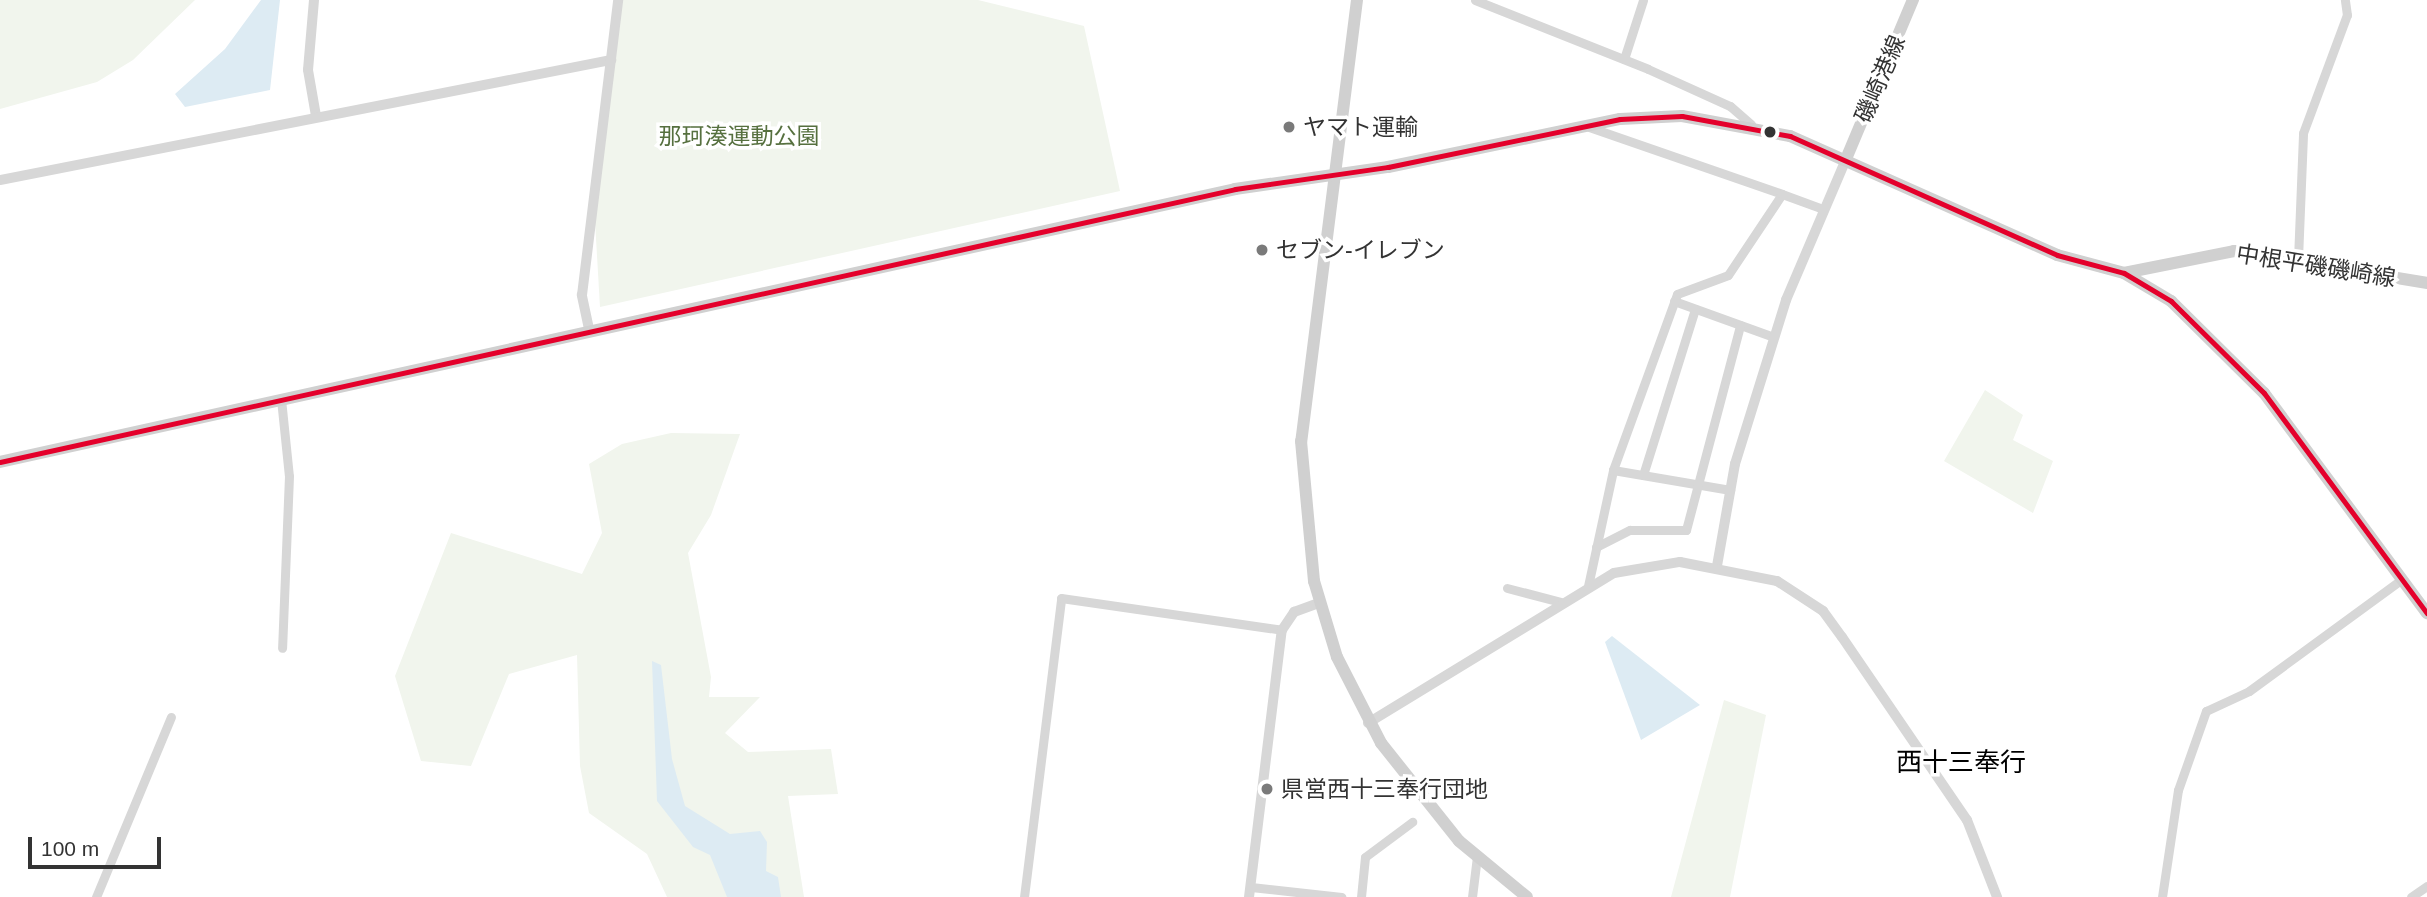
<!DOCTYPE html>
<html>
<head>
<meta charset="utf-8">
<style>
  body { margin:0 }
  #map { position:relative; width:2427px; height:897px; overflow:hidden; background:#fff; font-family:Arial,"Noto Sans JP",sans-serif }
  div>[style] { position:absolute }
  [style*='--x'] { left:calc(var(--x)*1px); top:calc(var(--y)*1px); width:calc(var(--w)*1px); rotate:calc(var(--a)*1deg) }
  .green>* { inset:0; background:#f1f5ed }
  .water>* { inset:0; background:#ddebf3 }
  .minor>* { height:9px; margin:-4.5px; padding:0 4.5px; transform-origin:4.5px; border-radius:4.5px; background:#d7d7d7 }
  .tertiary>* { height:10px; margin:-5px; padding:0 5px; transform-origin:5px; border-radius:5px; background:#d7d7d7 }
  .secondary>* { height:12px; margin:-6px; padding:0 6px; transform-origin:6px; border-radius:6px; background:#d0d0d0 }
  .bus-1>* { height:5px; margin:-2.5px; padding:0 2.5px; transform-origin:2.5px; border-radius:2.5px; background:#e4002b }
  .dots>* { width:19px; height:19px; translate:-50% -50%; box-sizing:border-box; border:4px solid #fff; border-radius:50% }
  span { translate:-50% -50%; white-space:nowrap; text-align:center; line-height:1.15; -webkit-text-stroke:7px #fff; paint-order:stroke }
  .street-label { font-size:23px; color:#333 }
  .poi-label { font-size:23px; color:#333 }
  .left { translate:0 -50%; text-align:left }
  .park-label { font-size:23px; color:#56703f }
  .quarter-label { font-size:26px; color:#000 }
  .scale { position:absolute; left:28px; top:837px; width:133px; height:32px; box-sizing:border-box; border:4px solid #333; border-top:0; padding-left:9px; font-size:21px; line-height:24px; white-space:nowrap; color:#333; -webkit-text-stroke:5px #fff; paint-order:stroke }
</style>
</head>
<body>
<div id="map">
  <div class="green">
    <div style="clip-path:polygon(0 0,195px 0,133px 60px,97px 82px,0 109px)"></div>
    <div style="clip-path:polygon(618px 0,978px 0,1084px 26px,1120px 191px,600px 307px,594px 204px)"></div>
    <div style="clip-path:polygon(1985px 390px,2023px 415px,2013px 440px,2053px 461px,2033px 513px,1944px 461px)"></div>
    <div style="clip-path:polygon(671px 433px,740px 434px,711px 515px,688px 553px,711px 677px,709px 697px,760px 697px,725px 733px,748px 752px,831px 749px,838px 794px,788px 796px,804px 897px,667px 897px,647px 854px,589px 813px,580px 766px,577px 655px,509px 674px,471px 766px,421px 761px,395px 676px,451px 533px,582px 574px,602px 533px,589px 464px,622px 444px)"></div>
    <div style="clip-path:polygon(1724px 700px,1766px 715px,1730px 897px,1671px 897px)"></div>
  </div>
  <div class="water">
    <div style="clip-path:polygon(261px 0,280px 0,270px 90px,185px 107px,175px 94px,225px 49px)"></div>
    <div style="clip-path:polygon(1612px 636px,1700px 705px,1641px 740px,1605px 642px)"></div>
    <div style="clip-path:polygon(652px 661px,661px 665px,672px 759px,685px 806px,730px 834px,760px 831px,767px 842px,766px 871px,778px 877px,781px 897px,727px 897px,710px 855px,693px 847px,657px 801px)"></div>
  </div>
  <div class="minor">
    <div style="--x:1475;--y:0;--w:186;--a:21.7"></div>
    <div style="--x:1648;--y:69;--w:90;--a:24.3"></div>
    <div style="--x:1730;--y:106;--w:28;--a:41"></div>
    <div style="--x:1624;--y:59;--w:62;--a:-72.1"></div>
    <div style="--x:1589;--y:127;--w:204;--a:19.1"></div>
    <div style="--x:2298;--y:259;--w:126;--a:-87.7"></div>
    <div style="--x:2303;--y:133;--w:126;--a:-69.6"></div>
    <div style="--x:2347;--y:15;--w:15;--a:-98"></div>
    <div style="--x:1674;--y:301;--w:106;--a:19.8"></div>
    <div style="--x:281;--y:399;--w:77;--a:84.1"></div>
    <div style="--x:289;--y:476;--w:172;--a:92.3"></div>
    <div style="--x:1613;--y:470;--w:119;--a:9.7"></div>
    <div style="--x:1643;--y:475;--w:174;--a:-72.6"></div>
    <div style="--x:1596;--y:547;--w:38;--a:-27"></div>
    <div style="--x:1630;--y:530;--w:56;--a:0"></div>
    <div style="--x:1686;--y:530;--w:212;--a:-75.2"></div>
    <div style="--x:1588;--y:586;--w:119;--a:-77.8"></div>
    <div style="--x:1613;--y:470;--w:187;--a:-70"></div>
    <div style="--x:1677;--y:294;--w:54;--a:-20.4"></div>
    <div style="--x:1728;--y:275;--w:97;--a:-56.3"></div>
    <div style="--x:1782;--y:194;--w:44;--a:20.1"></div>
    <div style="--x:1507;--y:588;--w:56;--a:14.5"></div>
    <div style="--x:1251;--y:887;--w:91;--a:6.3"></div>
    <div style="--x:96;--y:897;--w:195;--a:-67.4"></div>
    <div style="--x:1024;--y:897;--w:301;--a:-82.9"></div>
    <div style="--x:1061;--y:598;--w:223;--a:8.2"></div>
    <div style="--x:1361;--y:897;--w:40;--a:-84.3"></div>
    <div style="--x:1365;--y:857;--w:59;--a:-36.7"></div>
    <div style="--x:1472;--y:897;--w:38;--a:-83"></div>
    <div style="--x:2162;--y:897;--w:108;--a:-81.5"></div>
    <div style="--x:2178;--y:790;--w:84;--a:-70.5"></div>
    <div style="--x:2206;--y:711;--w:47;--a:-24.9"></div>
    <div style="--x:2249;--y:691;--w:190;--a:-36.2"></div>
    <div style="--x:2411;--y:897;--w:19;--a:-35"></div>
  </div>
  <div class="tertiary">
    <div style="--x:314;--y:0;--w:70;--a:94.9"></div>
    <div style="--x:308;--y:70;--w:47;--a:80.1"></div>
    <div style="--x:0;--y:180;--w:623;--a:-11.11"></div>
    <div style="--x:589;--y:329;--w:35;--a:-102"></div>
    <div style="--x:582;--y:295;--w:297;--a:-83"></div>
    <div style="--x:1717;--y:566;--w:104;--a:-80"></div>
    <div style="--x:1735;--y:464;--w:172;--a:-72.7"></div>
    <div style="--x:1786;--y:300;--w:153;--a:-66.9"></div>
    <div style="--x:1368;--y:723;--w:288;--a:-31.4"></div>
    <div style="--x:1614;--y:573;--w:67;--a:-9.5"></div>
    <div style="--x:1680;--y:562;--w:99;--a:11.1"></div>
    <div style="--x:1777;--y:581;--w:55;--a:33.1"></div>
    <div style="--x:1823;--y:611;--w:32;--a:54"></div>
    <div style="--x:1842;--y:637;--w:222;--a:55.7"></div>
    <div style="--x:1967;--y:820;--w:83;--a:68.7"></div>
    <div style="--x:1249;--y:897;--w:269;--a:-83"></div>
    <div style="--x:1282;--y:630;--w:22;--a:-56"></div>
    <div style="--x:1294;--y:612;--w:27;--a:-20"></div>
  </div>
  <div class="secondary">
    <div style="--x:1357;--y:0;--w:445;--a:97.2"></div>
    <div style="--x:1301;--y:441;--w:141;--a:84.7"></div>
    <div style="--x:1314;--y:581;--w:79;--a:73.2"></div>
    <div style="--x:1337;--y:657;--w:97;--a:62.9"></div>
    <div style="--x:1381;--y:743;--w:125;--a:51.5"></div>
    <div style="--x:1459;--y:841;--w:88;--a:39.5"></div>
    <div style="--x:1846;--y:159;--w:173;--a:-67.2"></div>
    <div style="--x:2124;--y:273;--w:112;--a:-11.3"></div>
    <div style="--x:2234;--y:251;--w:196;--a:9.4"></div>
    <div style="--x:0;--y:462;--w:1265;--a:-12.46"></div>
    <div style="--x:1235;--y:189;--w:155;--a:-8.2"></div>
    <div style="--x:1388;--y:167;--w:237;--a:-11.7"></div>
    <div style="--x:1620;--y:119;--w:62;--a:-2.8"></div>
    <div style="--x:1682;--y:116;--w:110;--a:10.5"></div>
    <div style="--x:1790;--y:136;--w:292;--a:24"></div>
    <div style="--x:2057;--y:255;--w:69;--a:15"></div>
    <div style="--x:2124;--y:273;--w:55;--a:30.8"></div>
    <div style="--x:2171;--y:301;--w:131;--a:44.7"></div>
    <div style="--x:2264;--y:393;--w:274;--a:53.5"></div>
  </div>
  <div class="bus-1">
    <div style="--x:0;--y:462;--w:1265;--a:-12.46"></div>
    <div style="--x:1235;--y:189;--w:155;--a:-8.2"></div>
    <div style="--x:1388;--y:167;--w:237;--a:-11.7"></div>
    <div style="--x:1620;--y:119;--w:62;--a:-2.8"></div>
    <div style="--x:1682;--y:116;--w:110;--a:10.5"></div>
    <div style="--x:1790;--y:136;--w:292;--a:24"></div>
    <div style="--x:2057;--y:255;--w:69;--a:15"></div>
    <div style="--x:2124;--y:273;--w:55;--a:30.8"></div>
    <div style="--x:2171;--y:301;--w:131;--a:44.7"></div>
    <div style="--x:2264;--y:393;--w:274;--a:53.5"></div>
  </div>
  <div class="dots">
    <div style="left:1289px;top:127px;background:#7a7a7a"></div>
    <div style="left:1770px;top:132px;background:#333"></div>
    <div style="left:1262px;top:250px;background:#7a7a7a"></div>
    <div style="left:1267px;top:789px;background:#7a7a7a"></div>
  </div>
  <div class="street-label">
    <span style="left:1880px;top:79px;rotate:-67deg">磯崎港線</span>
    <span style="left:2316px;top:266px;rotate:9deg">中根平磯磯崎線</span>
  </div>
  <div class="poi-label">
    <span class="left" style="left:1303px;top:127px">ヤマト運輸</span>
    <span class="left" style="left:1276px;top:250px">セブン-イレブン</span>
    <span class="left" style="left:1281px;top:789px">県営西十三奉行団地</span>
  </div>
  <div class="park-label">
    <span style="left:739px;top:136px">那珂湊運動公園</span>
  </div>
  <div class="quarter-label">
    <span style="left:1961px;top:763px">西十三奉行</span>
  </div>
  <div class="scale">100 m</div>
</div>
</body>
</html>
